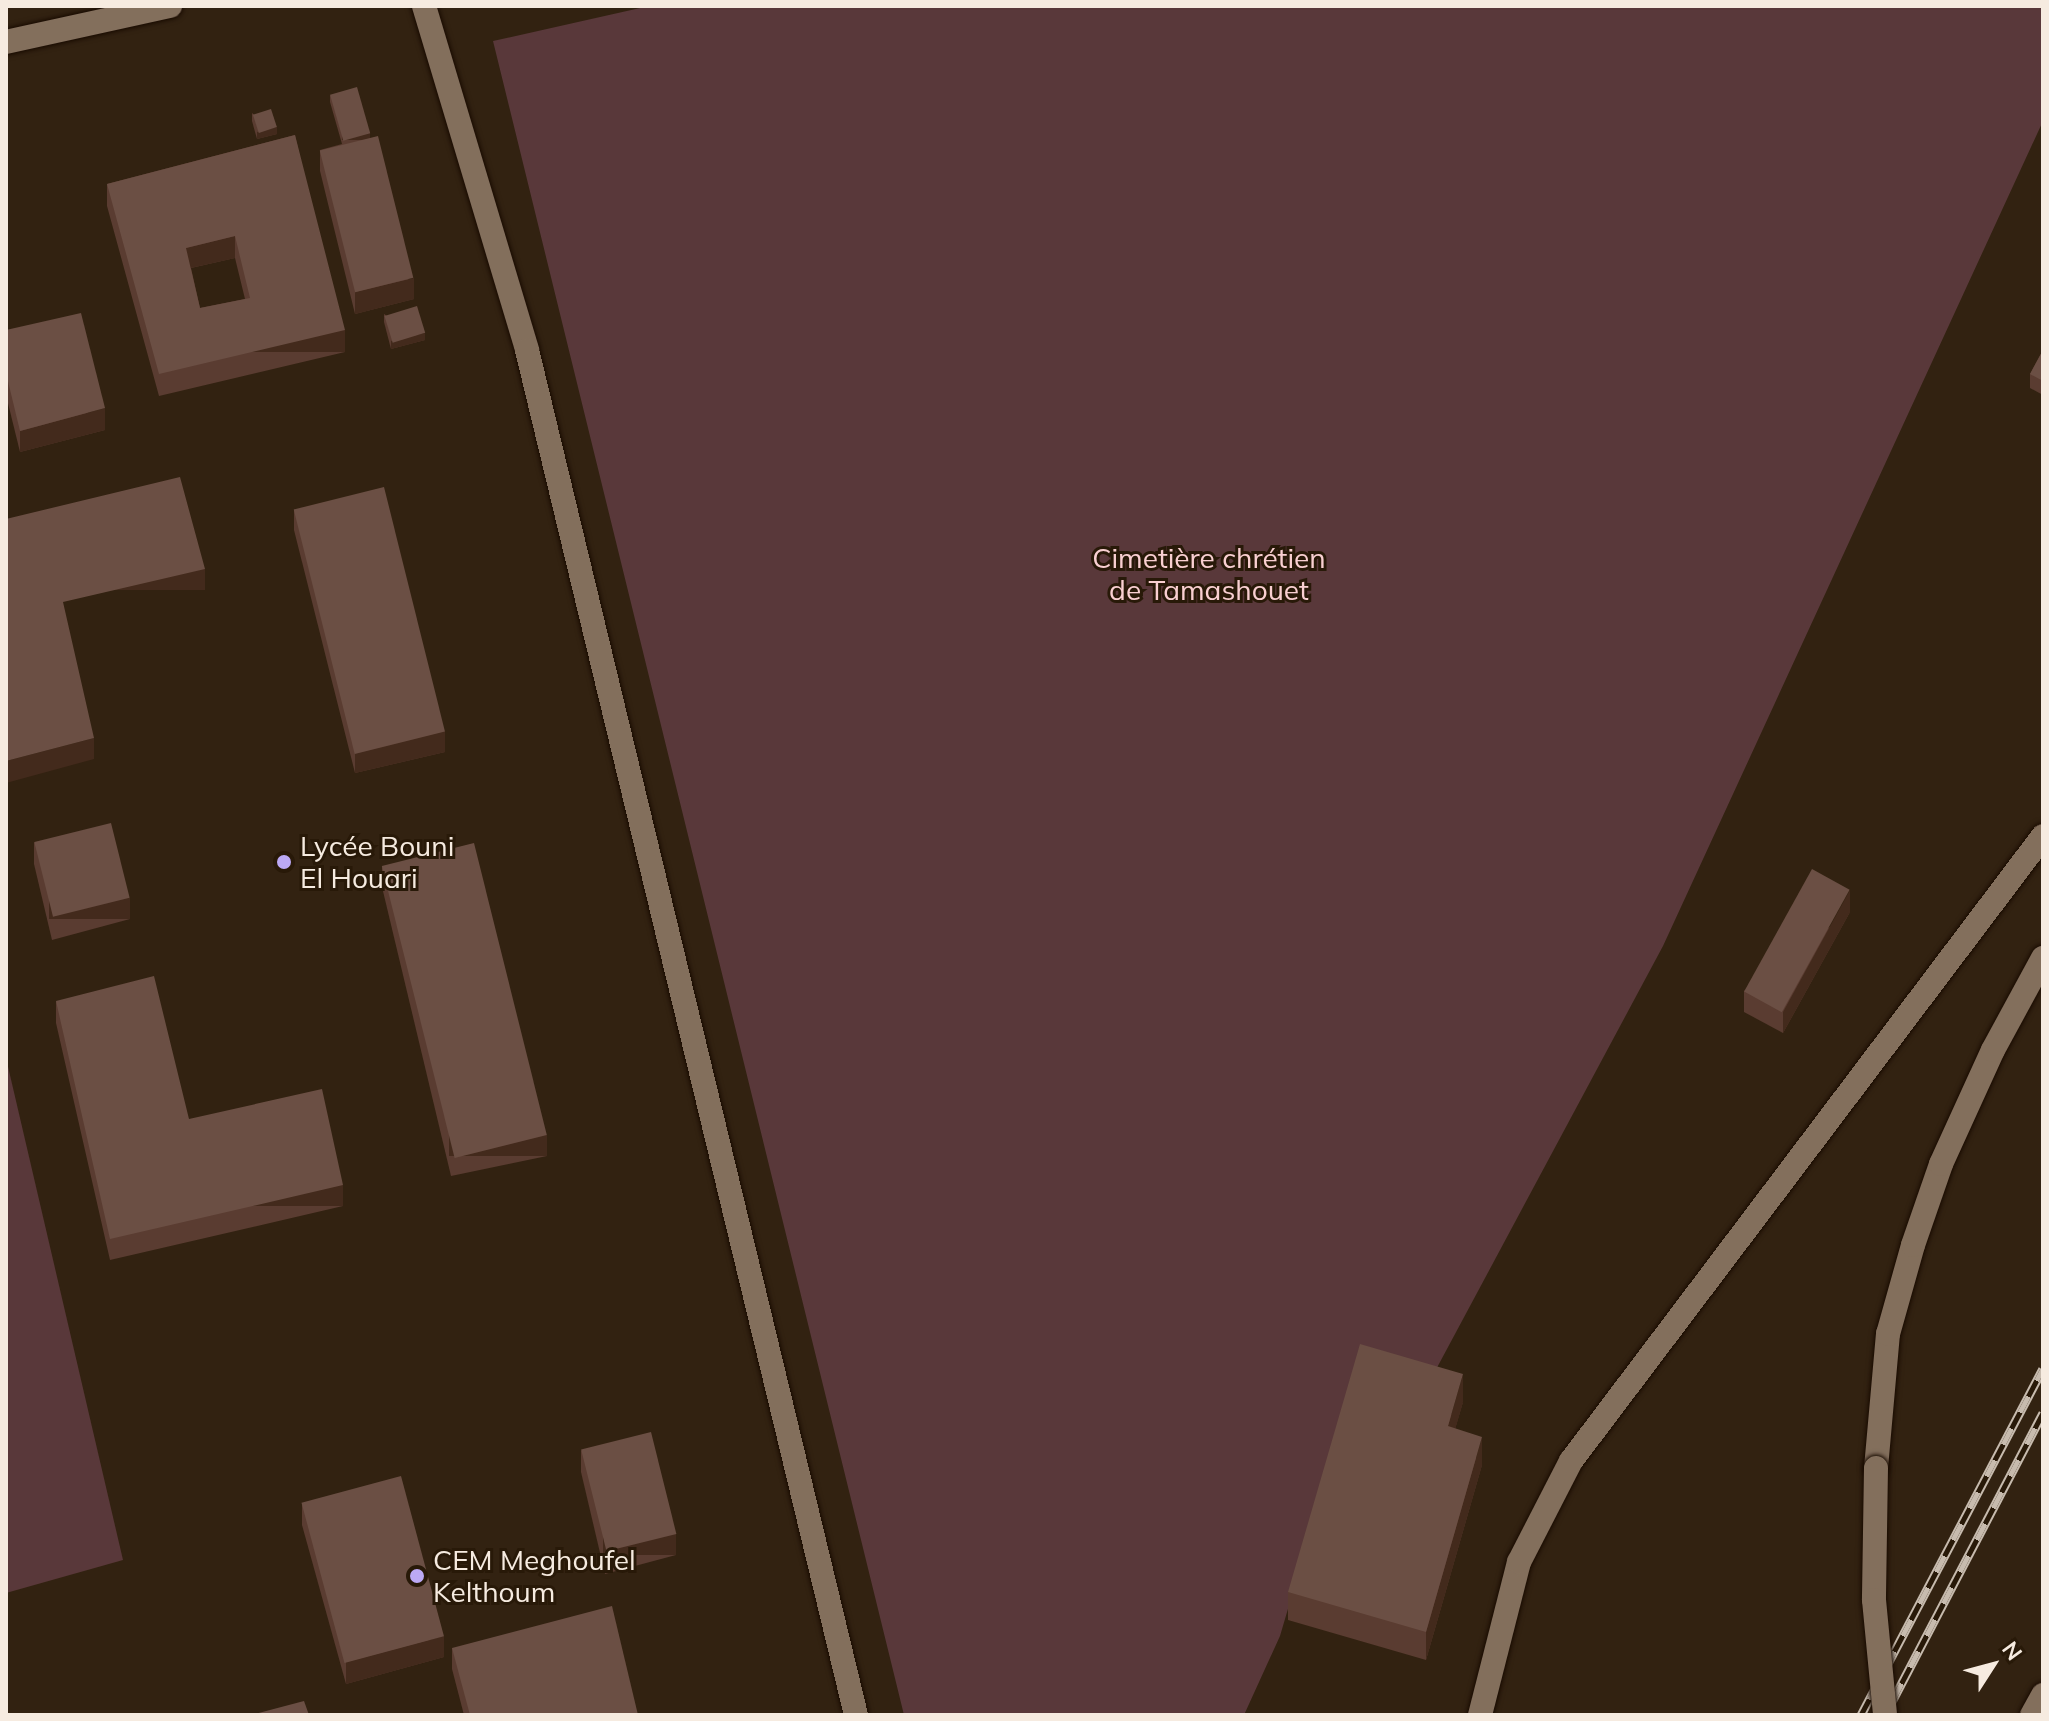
<!DOCTYPE html>
<html>
<head>
<meta charset="utf-8">
<style>
  body { margin:0 }
  #map { position:relative; width:2049px; height:1721px; overflow:hidden; background:#322211; font-family:Mulish,sans-serif }
  div>[style] { position:absolute }
  [style*='--x'] { left:calc(var(--x)*1px); top:calc(var(--y)*1px); width:calc(var(--w)*1px); rotate:calc(var(--a)*1deg) }
  .green>* { inset:0; background:#59383a }
  .roads { filter:drop-shadow(0 0 2px #190b00) drop-shadow(0 0 2px #190b00) }
  .street>* { height:24px; margin:-12px; padding:0 12px; transform-origin:12px; border-radius:12px; background:#836f5c }
  .secondary>* { height:24px; margin:-12px; padding:0 12px; transform-origin:12px; border-radius:12px; background:#836f5c }
  .rail>* { height:9px; margin-top:-4.5px; transform-origin:0; background:repeating-linear-gradient(90deg,#281908 0 18px,#c7bbae 0 36px); box-sizing:border-box; border-block:2px solid #c7bbae }
  .bridges { filter:drop-shadow(0 0 2px #190b00) drop-shadow(0 0 2px #190b00) }
  .secondary-bridge>* { height:24px; margin:-12px; padding:0 12px; transform-origin:12px; border-radius:12px; background:#836f5c }
  .wall>* { inset:0; background:#5a3c31 }
  .shaded-wall>* { inset:0; background:#432a1c; transform-origin:0 0 }
  .building>* { inset:0; background:#6b4f44; transform-origin:0 0 }
  .dots>* { width:22px; height:22px; translate:-50% -50%; box-sizing:border-box; border:4px solid #281908; border-radius:50% }
  span { translate:-50% -50%; white-space:nowrap; text-align:center; line-height:1.15; -webkit-text-stroke:6px #281908; paint-order:stroke }
  .park-label { font-size:28px; color:#f9cfd1 }
  .poi-label { font-size:28px; color:#f6ebe0 }
  .left { translate:0 -50%; text-align:left }
  .frame { position:absolute; inset:0; border:8px solid #f6ebe0; pointer-events:none }
  .north { position:absolute; left:1953px; top:1625px; width:80px; height:80px; -webkit-text-stroke:6px #281908; paint-order:stroke; rotate:54deg; font-size:22px; font-weight:700; line-height:32px; text-align:center; color:#f6ebe0 }
  .north::after { content:''; display:block; margin:auto; width:28px; height:36px; background:#f6ebe0; clip-path:polygon(50% 0,100% 100%,50% 72%,0 100%) }
</style>
</head>
<body>
<div id="map">
  <div class="green">
    <div style="clip-path:polygon(649px 6px,2043px 6px,2043px 121px,1663px 946px,1425px 1390px,1358px 1371px,1280px 1636px,1244px 1715px,904px 1715px,493px 41px)"></div>
    <div style="clip-path:polygon(6px 1058px,123px 1560px,6px 1593px)"></div>
  </div>
  <div class="roads">
    <div class="street">
      <div style="--x:424;--y:6;--w:359;--a:73.3"></div>
      <div style="--x:527;--y:350;--w:1404;--a:76.45"></div>
      <div style="--x:6;--y:42;--w:168;--a:-12.4"></div>
    </div>
    <div class="secondary">
      <div style="--x:1876;--y:1468;--w:135;--a:-84.9"></div>
      <div style="--x:1888;--y:1334;--w:92;--a:-74.3"></div>
      <div style="--x:1913;--y:1245;--w:86;--a:-70.9"></div>
      <div style="--x:1941;--y:1164;--w:125;--a:-65.5"></div>
      <div style="--x:1993;--y:1050;--w:105;--a:-61.5"></div>
      <div style="--x:1480;--y:1715;--w:158;--a:-75.7"></div>
      <div style="--x:1519;--y:1562;--w:114;--a:-62.8"></div>
      <div style="--x:1571;--y:1461;--w:783;--a:-52.94"></div>
      <div style="--x:2032;--y:1715;--w:23;--a:-61"></div>
    </div>
  </div>
  <div class="rail">
    <div style="--x:1861;--y:1715;--w:391;--a:-62.3"></div>
    <div style="--x:1885;--y:1715;--w:341;--a:-62.4"></div>
  </div>
  <div class="bridges">
    <div class="secondary-bridge">
      <div style="--x:1876;--y:1468;--w:132;--a:90.9"></div>
      <div style="--x:1874;--y:1600;--w:116;--a:84.5"></div>
    </div>
  </div>
  <div class="wall">
    <div style="clip-path:polygon(330px 95px,370px 138px,414px 299px,355px 314px,320px 171px,320px 150px,342px 144px,330px 102px)"></div>
    <div style="clip-path:polygon(252px 113px,277px 134px,257px 139px,252px 121px)"></div>
    <div style="clip-path:polygon(evenodd,295px 135px,345px 352px,159px 396px,107px 206px,107px 184px,295px 135px,235px 258px,245px 299px,200px 308px,191px 268px,235px 258px)"></div>
    <div style="clip-path:polygon(384px 314px,425px 340px,391px 349px,384px 322px)"></div>
    <div style="clip-path:polygon(6px 330px,105px 430px,20px 452px,6px 395px)"></div>
    <div style="clip-path:polygon(2043px 350px,2043px 395px,2030px 388px,2030px 374px)"></div>
    <div style="clip-path:polygon(294px 509px,445px 752px,355px 773px,294px 530px)"></div>
    <div style="clip-path:polygon(34px 842px,130px 919px,52px 940px,34px 864px)"></div>
    <div style="clip-path:polygon(382px 866px,547px 1156px,451px 1176px,382px 887px)"></div>
    <div style="clip-path:polygon(1850px 912px,1783px 1033px,1744px 1012px,1744px 991px)"></div>
    <div style="clip-path:polygon(56px 1001px,189px 1119px,343px 1206px,110px 1260px,56px 1023px)"></div>
    <div style="clip-path:polygon(1463px 1402px,1455px 1429px,1482px 1465px,1426px 1660px,1288px 1620px,1288px 1592px)"></div>
    <div style="clip-path:polygon(581px 1450px,676px 1555px,605px 1574px,581px 1472px)"></div>
    <div style="clip-path:polygon(302px 1504px,444px 1657px,346px 1684px,302px 1525px)"></div>
    <div style="clip-path:polygon(452px 1648px,638px 1715px,464px 1715px,452px 1669px)"></div>
  </div>
  <div class="shaded-wall">
    <div style="clip-path:polygon(277px 127px,277px 134px,257px 139px,257px 132px)"></div>
    <div style="left:370px;top:133px;width:7px;height:28px;rotate:90deg"></div>
    <div style="clip-path:polygon(235px 236px,235px 258px,186px 269px,186px 248px)"></div>
    <div style="clip-path:polygon(414px 278px,414px 299px,355px 314px,355px 292px)"></div>
    <div style="left:345px;top:330px;width:22px;height:191px;rotate:90deg"></div>
    <div style="clip-path:polygon(425px 333px,425px 340px,391px 349px,391px 341px)"></div>
    <div style="clip-path:polygon(105px 408px,105px 430px,20px 452px,20px 431px)"></div>
    <div style="left:205px;top:569px;width:21px;height:146px;rotate:90deg"></div>
    <div style="clip-path:polygon(445px 731px,445px 752px,355px 773px,355px 751px)"></div>
    <div style="clip-path:polygon(94px 738px,94px 759px,6px 783px,6px 761px)"></div>
    <div style="clip-path:polygon(1850px 890px,1850px 912px,1783px 1033px,1783px 1012px)"></div>
    <div style="left:130px;top:898px;width:21px;height:81px;rotate:90deg"></div>
    <div style="left:547px;top:1135px;width:21px;height:98px;rotate:90deg"></div>
    <div style="left:343px;top:1185px;width:21px;height:239px;rotate:90deg"></div>
    <div style="clip-path:polygon(1463px 1374px,1463px 1402px,1448px 1454px,1448px 1426px)"></div>
    <div style="clip-path:polygon(1482px 1437px,1482px 1465px,1426px 1660px,1426px 1632px)"></div>
    <div style="left:676px;top:1534px;width:21px;height:73px;rotate:90deg"></div>
    <div style="clip-path:polygon(444px 1636px,444px 1657px,346px 1684px,346px 1662px)"></div>
  </div>
  <div class="building">
    <div style="left:357px;top:87px;width:48px;height:28px;rotate:74deg"></div>
    <div style="left:271px;top:109px;width:19px;height:19px;rotate:72deg"></div>
    <div style="clip-path:polygon(evenodd,295px 135px,345px 330px,159px 374px,107px 184px,295px 135px,235px 236px,250px 298px,200px 308px,186px 248px,235px 236px)"></div>
    <div style="left:378px;top:136px;width:146px;height:60px;rotate:76deg"></div>
    <div style="left:417px;top:306px;width:28px;height:34px;rotate:73deg"></div>
    <div style="clip-path:polygon(81px 313px,105px 408px,20px 431px,6px 373px,6px 330px)"></div>
    <div style="clip-path:polygon(2043px 350px,2043px 381px,2030px 374px)"></div>
    <div style="clip-path:polygon(180px 477px,205px 569px,63px 602px,94px 738px,6px 761px,6px 519px)"></div>
    <div style="left:384px;top:487px;width:252px;height:93px;rotate:76deg"></div>
    <div style="left:111px;top:823px;width:77px;height:79px;rotate:76deg"></div>
    <div style="left:474px;top:843px;width:301px;height:95px;rotate:76deg"></div>
    <div style="left:1812px;top:869px;width:43px;height:140px;rotate:29deg"></div>
    <div style="clip-path:polygon(154px 976px,189px 1119px,322px 1089px,343px 1185px,110px 1239px,56px 1001px)"></div>
    <div style="clip-path:polygon(1360px 1344px,1463px 1374px,1448px 1426px,1482px 1437px,1426px 1632px,1288px 1592px)"></div>
    <div style="left:651px;top:1432px;width:105px;height:72px;rotate:76deg"></div>
    <div style="left:401px;top:1476px;width:166px;height:103px;rotate:75deg"></div>
    <div style="clip-path:polygon(612px 1606px,638px 1715px,470px 1715px,452px 1648px)"></div>
    <div style="clip-path:polygon(304px 1701px,309px 1715px,251px 1715px)"></div>
  </div>
  <div class="dots">
    <div style="left:284px;top:862px;background:#bca9f5"></div>
    <div style="left:417px;top:1576px;background:#bca9f5"></div>
  </div>
  <div class="park-label">
    <span style="left:1209px;top:574px">Cimetière chrétien<br>de Tamashouet</span>
  </div>
  <div class="poi-label">
    <span class="left" style="left:300px;top:862px">Lycée Bouni<br>El Houari</span>
    <span class="left" style="left:433px;top:1576px">CEM Meghoufel<br>Kelthoum</span>
  </div>
  <div class="frame"></div>
  <div class="north">N</div>
</div>
</body>
</html>
